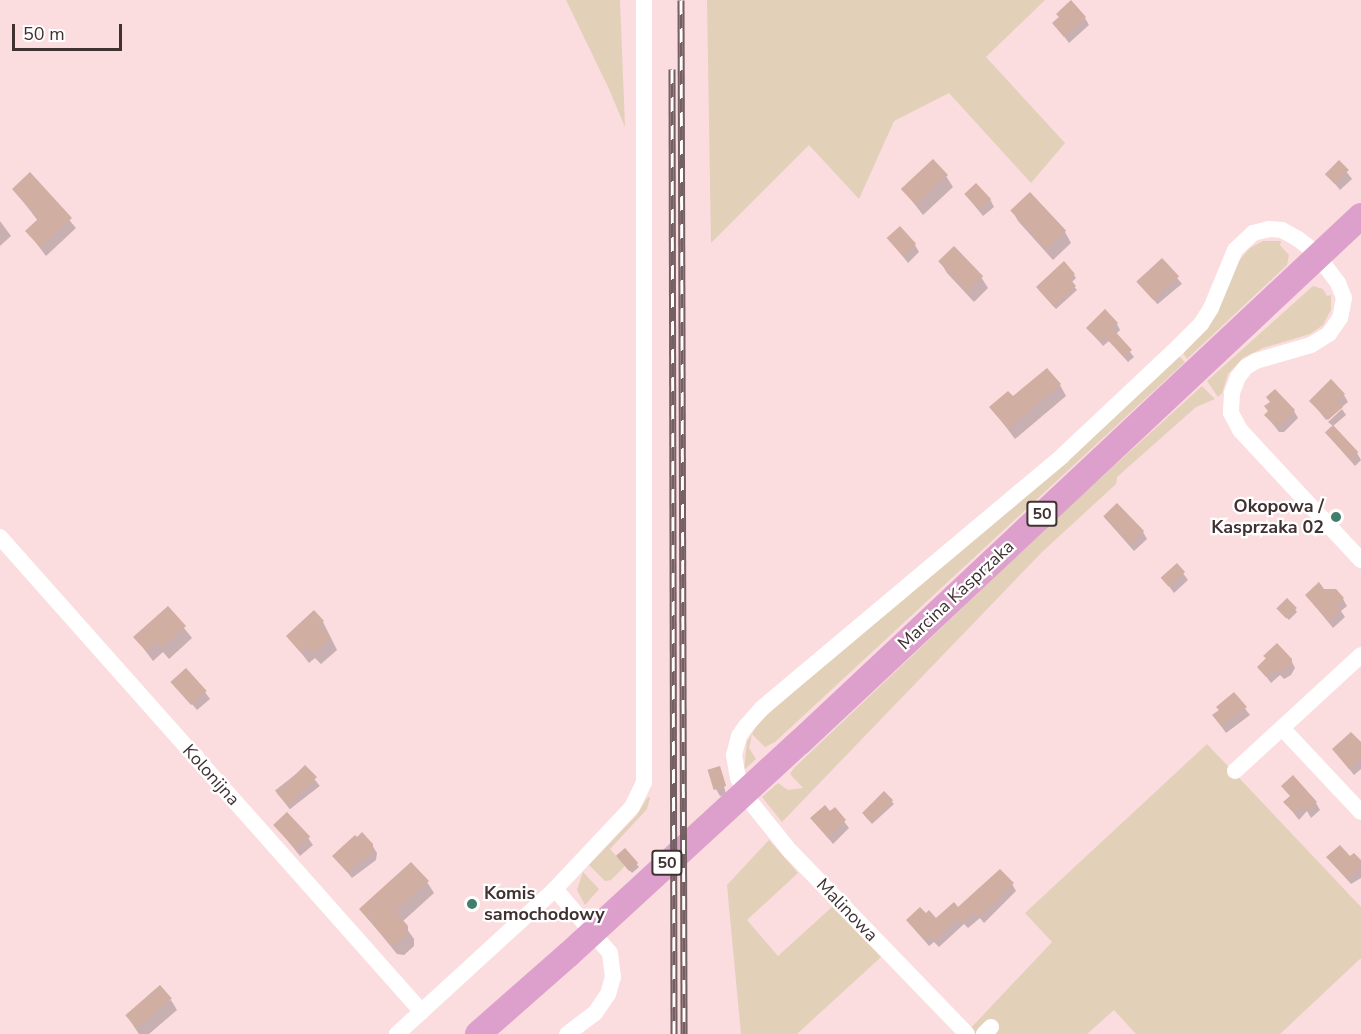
<!DOCTYPE html>
<html>
<head>
<meta charset="utf-8">
<style>
  body { margin:0 }
  #map { position:relative; width:1361px; height:1034px; overflow:hidden; background:#fbdcdf; font-family:"Nunito Sans",sans-serif }
  div>[style] { position:absolute }
  [style*='--x'] { left:calc(var(--x)*1px); top:calc(var(--y)*1px); width:calc(var(--w)*1px); rotate:calc(var(--a)*1deg) }
  .green>* { inset:0; background:#e2d0b9 }
  .shadow>* { inset:0; background:#0003; transform-origin:0 0 }
  .building>* { inset:0; background:#d0aea1; transform-origin:0 0 }
  .minor>* { height:16px; margin:-8px; padding:0 8px; transform-origin:8px; border-radius:8px; background:#fff }
  .primary>* { height:26px; margin:-13px; padding:0 13px; transform-origin:13px; border-radius:13px; background:#dda0cc }
  .rail>* { height:7px; margin-top:-3.5px; transform-origin:0; background:repeating-linear-gradient(90deg,#fff 0 14px,#746063 0 28px); box-sizing:border-box; border-block:2px solid #746063 }
  .dots>* { width:16px; height:16px; translate:-50% -50%; box-sizing:border-box; border:3px solid #fff; border-radius:50% }
  span { translate:-50% -50%; white-space:nowrap; text-align:center; line-height:1.15; -webkit-text-stroke:4.5px #fff; paint-order:stroke }
  .shield-label span { padding:2px 4px; background:#fff; border:2px solid; border-radius:4px; -webkit-text-stroke-width:0 }
  .shield-label { font-size:16px; color:#403133; font-weight:700 }
  .poi-label { font-size:18px; color:#403133; font-weight:700 }
  .right { translate:-100% -50%; text-align:right }
  .left { translate:0 -50%; text-align:left }
  .street-label { font-size:18px; color:#403133 }
  .scale { position:absolute; left:12px; top:24px; width:110px; height:27px; box-sizing:border-box; border:3px solid #403133; border-top:0; padding-left:8px; font-size:18px; line-height:21px; white-space:nowrap; color:#403133; -webkit-text-stroke:4px #fff; paint-order:stroke }
</style>
</head>
<body>
<div id="map">
  <div class="green">
    <div style="clip-path:polygon(566px 0,620px 0,625px 127px,609px 89px)"></div>
    <div style="clip-path:polygon(707px 0,1045px 0,986px 57px,1065px 143px,1031px 183px,949px 93px,894px 121px,859px 199px,809px 145px,711px 243px)"></div>
    <div style="clip-path:polygon(1263px 241px,1281px 241px,1280px 245px,1289px 255px,1287px 265px,1187px 359px,1183px 353px,1238px 262px,1250px 248px)"></div>
    <div style="clip-path:polygon(1313px 286px,1323px 289px,1327px 296px,1331px 295px,1331px 310px,1323px 325px,1310px 334px,1263px 348px,1243px 358px,1228px 374px,1222px 393px,1218px 397px,1207px 381px)"></div>
    <div style="clip-path:polygon(1179px 356px,1185px 362px,775px 742px,765px 747px,752px 734px,749px 748px,756px 759px,744px 770px,747px 742px,759px 722px)"></div>
    <div style="clip-path:polygon(1202px 386px,1215px 399px,1196px 407px,1117px 477px,1116px 484px,1042px 552px,782px 822px,762px 797px,778px 783px,788px 790px,803px 788px,790px 774px,794px 768px,1070px 506px)"></div>
    <div style="clip-path:polygon(1207px 744px,1361px 907px,1361px 958px,1280px 1034px,1136px 1034px,1114px 1010px,1087px 1034px,973px 1034px,969px 1030px,1052px 942px,1025px 913px)"></div>
    <div style="clip-path:polygon(648px 797px,650px 798px,647px 809px,610px 849px,625px 866px,611px 880px,605px 881px,589px 865px,636px 816px)"></div>
    <div style="clip-path:polygon(769px 840px,798px 873px,747px 920px,778px 956px,832px 907px,881px 957px,797px 1034px,741px 1034px,727px 885px)"></div>
    <div style="clip-path:polygon(583px 872px,599px 889px,585px 905px,577px 890px)"></div>
  </div>
  <div class="shadow">
    <div style="clip-path:polygon(1060px 18px,1085px 18px,1089px 25px,1069px 43px,1054px 23px)"></div>
    <div style="clip-path:polygon(1339px 162px,1352px 179px,1340px 190px,1327px 174px)"></div>
    <div style="clip-path:polygon(30px 174px,76px 228px,46px 256px,27px 231px,38px 221px,14px 189px)"></div>
    <div style="clip-path:polygon(946px 176px,953px 187px,923px 215px,902px 188px)"></div>
    <div style="clip-path:polygon(965px 194px,990px 199px,994px 207px,983px 216px)"></div>
    <div style="clip-path:polygon(1012px 210px,1065px 232px,1071px 243px,1053px 260px,1018px 221px)"></div>
    <div style="clip-path:polygon(0 221px,11px 236px,0 246px)"></div>
    <div style="clip-path:polygon(889px 239px,915px 245px,919px 252px,908px 263px)"></div>
    <div style="left:1162px;top:260px;width:31px;height:32px;rotate:50deg"></div>
    <div style="clip-path:polygon(940px 261px,981px 277px,988px 288px,974px 302px,947px 273px)"></div>
    <div style="clip-path:polygon(1074px 275px,1076px 278px,1071px 283px,1077px 290px,1056px 309px,1039px 290px)"></div>
    <div style="clip-path:polygon(1117px 324px,1120px 330px,1116px 334px,1134px 357px,1128px 362px,1109px 341px,1103px 346px,1088px 328px)"></div>
    <div style="clip-path:polygon(1060px 385px,1066px 396px,1015px 439px,991px 407px)"></div>
    <div style="clip-path:polygon(1344px 395px,1348px 402px,1326px 420px,1311px 401px)"></div>
    <div style="clip-path:polygon(1342px 409px,1346px 415px,1333px 426px,1328px 422px)"></div>
    <div style="clip-path:polygon(1294px 411px,1298px 418px,1284px 432px,1279px 432px,1266px 415px)"></div>
    <div style="clip-path:polygon(1326px 433px,1357px 453px,1361px 460px,1355px 466px)"></div>
    <div style="clip-path:polygon(1104px 517px,1143px 532px,1147px 539px,1134px 551px)"></div>
    <div style="clip-path:polygon(1177px 565px,1188px 580px,1174px 593px,1163px 578px)"></div>
    <div style="clip-path:polygon(1324px 590px,1343px 599px,1347px 606px,1341px 611px,1345px 617px,1333px 628px,1307px 596px)"></div>
    <div style="clip-path:polygon(168px 608px,192px 638px,169px 659px,163px 652px,153px 661px,135px 637px)"></div>
    <div style="clip-path:polygon(1295px 609px,1297px 612px,1289px 620px,1280px 611px)"></div>
    <div style="clip-path:polygon(314px 612px,323px 622px,337px 650px,321px 664px,315px 658px,309px 663px,288px 636px)"></div>
    <div style="clip-path:polygon(1291px 660px,1295px 668px,1291px 675px,1284px 679px,1280px 675px,1271px 683px,1259px 667px)"></div>
    <div style="clip-path:polygon(173px 682px,205px 692px,210px 699px,197px 710px)"></div>
    <div style="clip-path:polygon(1234px 694px,1250px 715px,1226px 733px,1214px 716px)"></div>
    <div style="clip-path:polygon(1361px 745px,1361px 769px,1354px 775px,1334px 750px)"></div>
    <div style="left:305px;top:767px;width:24px;height:38px;rotate:52deg"></div>
    <div style="clip-path:polygon(719px 768px,726px 794px,729px 794px,720px 796px,716px 789px)"></div>
    <div style="clip-path:polygon(884px 793px,894px 804px,872px 824px,864px 815px)"></div>
    <div style="clip-path:polygon(1285px 802px,1316px 803px,1320px 810px,1311px 818px,1307px 811px,1299px 820px)"></div>
    <div style="clip-path:polygon(835px 810px,849px 828px,833px 844px,812px 819px)"></div>
    <div style="clip-path:polygon(275px 825px,308px 838px,313px 845px,300px 856px)"></div>
    <div style="clip-path:polygon(372px 845px,377px 853px,376px 860px,352px 878px,334px 856px)"></div>
    <div style="clip-path:polygon(624px 850px,639px 867px,632px 873px,620px 860px)"></div>
    <div style="clip-path:polygon(1328px 858px,1350px 858px,1361px 863px,1361px 878px,1351px 884px)"></div>
    <div style="clip-path:polygon(427px 882px,434px 893px,402px 922px,414px 939px,414px 946px,404px 955px,397px 954px,361px 910px)"></div>
    <div style="clip-path:polygon(1012px 884px,1016px 891px,984px 923px,980px 918px,968px 928px,964px 924px,939px 947px,934px 942px,929px 946px,908px 921px,936px 920px)"></div>
    <div style="clip-path:polygon(171px 1000px,177px 1010px,149px 1034px,139px 1034px,127px 1016px)"></div>
  </div>
  <div class="building">
    <div style="clip-path:polygon(1071px 0,1086px 17px,1064px 37px,1052px 23px,1059px 17px,1056px 14px)"></div>
    <div style="left:933px;top:159px;width:22px;height:44px;rotate:47deg"></div>
    <div style="left:1339px;top:160px;width:14px;height:20px;rotate:45deg"></div>
    <div style="clip-path:polygon(30px 172px,72px 218px,40px 247px,25px 231px,38px 219px,12px 189px)"></div>
    <div style="left:976px;top:183px;width:22px;height:16px;rotate:47deg"></div>
    <div style="left:1030px;top:192px;width:53px;height:27px;rotate:47deg"></div>
    <div style="left:900px;top:226px;width:24px;height:18px;rotate:48deg"></div>
    <div style="left:954px;top:246px;width:42px;height:22px;rotate:46deg"></div>
    <div style="left:1162px;top:258px;width:25px;height:35px;rotate:47deg"></div>
    <div style="clip-path:polygon(1064px 261px,1075px 274px,1070px 279px,1076px 286px,1054px 307px,1036px 287px)"></div>
    <div style="clip-path:polygon(1105px 309px,1118px 323px,1112px 328px,1132px 350px,1124px 357px,1104px 336px,1099px 341px,1086px 328px)"></div>
    <div style="clip-path:polygon(1047px 368px,1061px 384px,1008px 429px,989px 407px,1008px 391px,1013px 396px)"></div>
    <div style="clip-path:polygon(1331px 379px,1345px 394px,1337px 401px,1343px 407px,1328px 420px,1309px 401px)"></div>
    <div style="clip-path:polygon(1275px 389px,1295px 410px,1280px 425px,1274px 425px,1264px 415px,1268px 411px,1264px 406px,1270px 402px,1266px 397px)"></div>
    <div style="left:1333px;top:425px;width:37px;height:11px;rotate:47deg"></div>
    <div style="left:1117px;top:503px;width:39px;height:19px;rotate:46deg"></div>
    <div style="left:1177px;top:563px;width:12px;height:22px;rotate:48deg"></div>
    <div style="clip-path:polygon(1319px 582px,1324px 589px,1336px 589px,1344px 598px,1336px 604px,1342px 609px,1328px 621px,1305px 595px)"></div>
    <div style="left:1287px;top:598px;width:14px;height:15px;rotate:45deg"></div>
    <div style="clip-path:polygon(168px 606px,186px 626px,162px 648px,156px 642px,146px 651px,133px 637px)"></div>
    <div style="clip-path:polygon(314px 610px,324px 621px,320px 625px,331px 638px,313px 654px,307px 647px,301px 653px,286px 636px)"></div>
    <div style="clip-path:polygon(1277px 643px,1292px 659px,1292px 664px,1279px 673px,1275px 669px,1266px 677px,1257px 667px,1266px 658px,1263px 656px)"></div>
    <div style="left:186px;top:668px;width:31px;height:21px;rotate:48deg"></div>
    <div style="clip-path:polygon(1234px 692px,1247px 707px,1221px 726px,1212px 715px,1219px 710px,1216px 707px)"></div>
    <div style="clip-path:polygon(1351px 732px,1361px 742px,1361px 758px,1349px 769px,1332px 749px)"></div>
    <div style="left:305px;top:765px;width:17px;height:40px;rotate:45deg"></div>
    <div style="left:720px;top:766px;width:21px;height:13px;rotate:73deg"></div>
    <div style="clip-path:polygon(1293px 775px,1317px 802px,1306px 812px,1302px 805px,1294px 813px,1283px 802px,1290px 796px,1281px 786px)"></div>
    <div style="left:884px;top:791px;width:13px;height:31px;rotate:45deg"></div>
    <div style="clip-path:polygon(825px 805px,830px 811px,835px 807px,846px 820px,828px 838px,810px 818px)"></div>
    <div style="left:287px;top:812px;width:34px;height:19px;rotate:47deg"></div>
    <div style="clip-path:polygon(362px 832px,373px 844px,373px 852px,347px 872px,332px 856px,355px 835px,357px 837px)"></div>
    <div style="clip-path:polygon(1340px 845px,1350px 856px,1354px 853px,1361px 860px,1361px 867px,1350px 877px,1346px 878px,1326px 857px)"></div>
    <div style="left:625px;top:848px;width:20px;height:12px;rotate:49deg"></div>
    <div style="clip-path:polygon(411px 862px,429px 881px,395px 911px,408px 926px,408px 934px,397px 944px,389px 943px,359px 909px)"></div>
    <div style="clip-path:polygon(1000px 869px,1014px 883px,980px 917px,975px 912px,963px 922px,959px 918px,934px 941px,929px 936px,924px 940px,906px 920px,920px 907px,926px 913px,929px 910px,936px 918px,954px 902px,958px 907px)"></div>
    <div style="left:160px;top:985px;width:18px;height:46px;rotate:49deg"></div>
  </div>
  <div class="minor">
    <div style="--x:0;--y:537;--w:635;--a:48.38"></div>
    <div style="--x:1282;--y:728;--w:115;--a:46.8"></div>
    <div style="--x:1235;--y:771;--w:171;--a:-42.6"></div>
    <div style="--x:555;--y:889;--w:84;--a:49.3"></div>
    <div style="--x:610;--y:953;--w:24;--a:83"></div>
    <div style="--x:613;--y:977;--w:18;--a:106"></div>
    <div style="--x:608;--y:994;--w:23;--a:124"></div>
    <div style="--x:595;--y:1013;--w:35;--a:143"></div>
    <div style="--x:397;--y:1034;--w:214;--a:-42.5"></div>
    <div style="--x:555;--y:889;--w:112;--a:-46.8"></div>
    <div style="--x:632;--y:807;--w:28;--a:-64"></div>
    <div style="--x:644;--y:782;--w:782;--a:-90"></div>
    <div style="--x:967;--y:1034;--w:255;--a:-134"></div>
    <div style="--x:790;--y:851;--w:72;--a:-128.8"></div>
    <div style="--x:745;--y:795;--w:18;--a:-112"></div>
    <div style="--x:738;--y:778;--w:23;--a:-100"></div>
    <div style="--x:734;--y:755;--w:20;--a:-75"></div>
    <div style="--x:739;--y:736;--w:12;--a:-55"></div>
    <div style="--x:746;--y:726;--w:24;--a:-48"></div>
    <div style="--x:762;--y:708;--w:392;--a:-40"></div>
    <div style="--x:1062;--y:456;--w:159;--a:-43.2"></div>
    <div style="--x:1178;--y:347;--w:33;--a:-45"></div>
    <div style="--x:1201;--y:324;--w:19;--a:-58"></div>
    <div style="--x:1211;--y:308;--w:63;--a:-67.5"></div>
    <div style="--x:1235;--y:250;--w:25;--a:-43"></div>
    <div style="--x:1253;--y:233;--w:16;--a:-14"></div>
    <div style="--x:1269;--y:229;--w:13;--a:4"></div>
    <div style="--x:1282;--y:230;--w:18;--a:29"></div>
    <div style="--x:1298;--y:239;--w:20;--a:37"></div>
    <div style="--x:1314;--y:251;--w:40;--a:53"></div>
    <div style="--x:1338;--y:283;--w:16;--a:68"></div>
    <div style="--x:1344;--y:298;--w:20;--a:101"></div>
    <div style="--x:1340;--y:318;--w:19;--a:125"></div>
    <div style="--x:1329;--y:334;--w:21;--a:149"></div>
    <div style="--x:1311;--y:345;--w:57;--a:163.8"></div>
    <div style="--x:1256;--y:361;--w:12;--a:149"></div>
    <div style="--x:1246;--y:367;--w:13;--a:129"></div>
    <div style="--x:1238;--y:377;--w:17;--a:111"></div>
    <div style="--x:1232;--y:393;--w:20;--a:93"></div>
    <div style="--x:1231;--y:413;--w:19;--a:62"></div>
    <div style="--x:1240;--y:430;--w:178;--a:47.1"></div>
    <div style="--x:984;--y:1034;--w:10;--a:-45"></div>
  </div>
  <div class="primary">
    <div style="--x:478;--y:1034;--w:120;--a:-41.3"></div>
    <div style="--x:568;--y:955;--w:315;--a:-42.6"></div>
    <div style="--x:800;--y:742;--w:769;--a:-43.16"></div>
  </div>
  <div class="rail">
    <div style="--x:681;--y:0;--w:1034;--a:89.83"></div>
    <div style="--x:672;--y:69;--w:965;--a:89.88"></div>
  </div>
  <div class="dots">
    <div style="left:1336px;top:517px;background:#407f6c"></div>
    <div style="left:472px;top:904px;background:#407f6c"></div>
  </div>
  <div class="shield-label">
    <span style="left:1042px;top:514px">50</span>
    <span style="left:667px;top:863px">50</span>
  </div>
  <div class="poi-label">
    <span class="right" style="left:1324px;top:517px">Okopowa /<br>Kasprzaka 02</span>
    <span class="left" style="left:484px;top:904px">Komis<br>samochodowy</span>
  </div>
  <div class="street-label">
    <span style="left:956px;top:595px;rotate:-43deg">Marcina Kasprzaka</span>
    <span style="left:211px;top:775px;rotate:48deg">Kolonijna</span>
    <span style="left:847px;top:910px;rotate:46deg">Malinowa</span>
  </div>
  <div class="scale">50 m</div>
</div>
</body>
</html>
